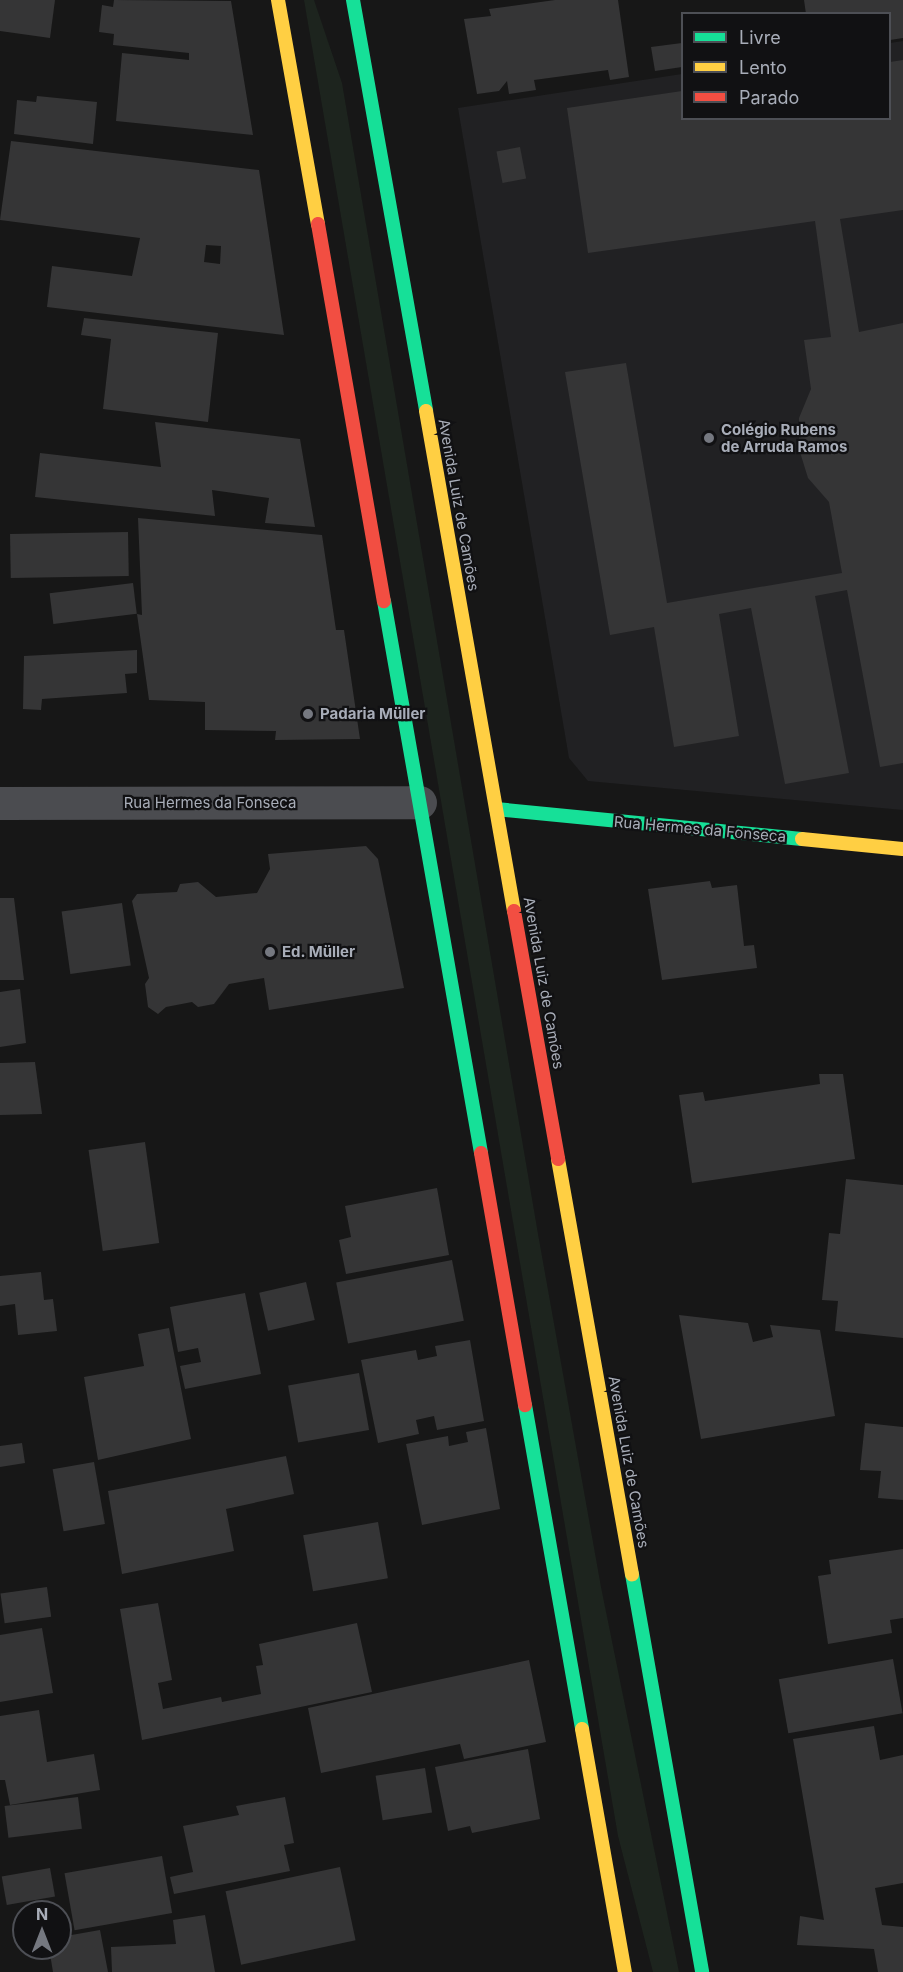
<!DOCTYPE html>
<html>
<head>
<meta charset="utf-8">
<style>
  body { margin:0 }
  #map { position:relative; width:903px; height:1972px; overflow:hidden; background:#171717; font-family:Inter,sans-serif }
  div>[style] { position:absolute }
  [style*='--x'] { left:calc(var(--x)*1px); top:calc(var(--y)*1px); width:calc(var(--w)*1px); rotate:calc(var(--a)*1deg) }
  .built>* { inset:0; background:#212123 }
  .green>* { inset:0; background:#1d241e }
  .building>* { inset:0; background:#353536; transform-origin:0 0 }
  .street>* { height:33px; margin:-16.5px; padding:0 16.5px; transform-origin:16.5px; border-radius:16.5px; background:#4b4c50 }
  .fast>* { height:14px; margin:-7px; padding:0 7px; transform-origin:7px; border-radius:7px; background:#16e098 }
  .slow>* { height:14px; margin:-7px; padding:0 7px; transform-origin:7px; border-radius:7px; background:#ffcf43 }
  .jam>* { height:14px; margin:-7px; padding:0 7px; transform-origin:7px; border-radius:7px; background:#f24e42 }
  .dots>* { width:16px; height:16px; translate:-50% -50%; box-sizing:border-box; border:3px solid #111113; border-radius:50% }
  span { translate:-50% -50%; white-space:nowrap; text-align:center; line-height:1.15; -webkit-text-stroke:4.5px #111113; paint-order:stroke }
  .poi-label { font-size:15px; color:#a8adb8; font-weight:700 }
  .left { translate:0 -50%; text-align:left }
  .street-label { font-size:15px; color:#a8adb8 }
  .legend { position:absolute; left:681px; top:12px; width:210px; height:108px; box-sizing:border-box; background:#111113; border:2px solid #4d4f55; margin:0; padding:8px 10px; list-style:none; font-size:18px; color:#a8adb8 }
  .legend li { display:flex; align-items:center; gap:12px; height:30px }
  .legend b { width:30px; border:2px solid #4d4f55 }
  .north { position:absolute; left:12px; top:1900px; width:60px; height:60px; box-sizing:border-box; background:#111113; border:2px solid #4d4f55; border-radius:50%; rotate:0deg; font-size:16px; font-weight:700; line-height:24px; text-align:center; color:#a8adb8 }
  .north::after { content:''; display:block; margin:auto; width:21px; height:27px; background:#757880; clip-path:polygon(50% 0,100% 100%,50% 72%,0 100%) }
</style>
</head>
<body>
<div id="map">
  <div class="built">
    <div style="clip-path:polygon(903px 41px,903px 810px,588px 781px,569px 758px,458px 108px,682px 74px,682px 118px,890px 118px,890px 43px)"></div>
  </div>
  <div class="green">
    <div style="clip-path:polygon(304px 0,314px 0,342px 83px,538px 1234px,601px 1587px,679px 1972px,653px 1972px,618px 1836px)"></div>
  </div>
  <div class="building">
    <div style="clip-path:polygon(0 0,55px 0,50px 38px,0 31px)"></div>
    <div style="clip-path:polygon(114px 0,231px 1px,253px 135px,116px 121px,122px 53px,189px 60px,189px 53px,113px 45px,114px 34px,99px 32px,102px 5px,113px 7px)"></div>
    <div style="clip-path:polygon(555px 0,618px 0,629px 77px,610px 80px,608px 70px,534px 80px,536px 90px,509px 94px,507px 81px,499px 91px,477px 94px,464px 19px,491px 16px,489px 9px)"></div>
    <div style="clip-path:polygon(804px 0,903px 0,903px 38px,890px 40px,890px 14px,806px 14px)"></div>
    <div style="clip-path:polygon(682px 43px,682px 67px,655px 71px,651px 47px)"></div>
    <div style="clip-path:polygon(903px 60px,903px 210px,840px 219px,859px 332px,903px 323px,903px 763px,880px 767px,847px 590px,815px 596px,849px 773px,785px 784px,751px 608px,719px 614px,739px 736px,674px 747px,654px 627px,610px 635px,565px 372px,626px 363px,667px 603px,842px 573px,829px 502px,808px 478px,799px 449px,799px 418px,811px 389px,804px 340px,831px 337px,815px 221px,588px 253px,567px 108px,682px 91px,682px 118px,890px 118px,890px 62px)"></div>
    <div style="clip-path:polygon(37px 96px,97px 102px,93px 144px,14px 134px,17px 100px,36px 102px)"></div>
    <div style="clip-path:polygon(evenodd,11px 141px,259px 170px,284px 335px,47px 307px,52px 266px,132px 276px,140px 238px,0 220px,11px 141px,206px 245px,221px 246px,220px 264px,204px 262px,206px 245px)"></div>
    <div style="left:520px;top:147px;width:32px;height:24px;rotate:79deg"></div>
    <div style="clip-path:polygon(84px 318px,218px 333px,208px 422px,103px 409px,111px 339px,81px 335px)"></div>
    <div style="clip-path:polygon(155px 422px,300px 439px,315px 527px,265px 523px,269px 498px,212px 490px,215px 516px,35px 497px,40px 453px,161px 467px)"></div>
    <div style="clip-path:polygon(138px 518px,322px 535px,336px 630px,344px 630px,360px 739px,275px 740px,276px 731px,205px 730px,205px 702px,149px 700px,137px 614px,142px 615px)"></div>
    <div style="left:128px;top:532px;width:44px;height:118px;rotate:89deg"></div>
    <div style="left:133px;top:583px;width:31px;height:84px;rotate:83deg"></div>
    <div style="clip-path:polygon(137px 650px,137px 673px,125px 674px,127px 693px,42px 699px,41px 710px,23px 709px,24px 656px)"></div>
    <div style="clip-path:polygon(366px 846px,378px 859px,404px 988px,269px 1010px,264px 978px,229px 984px,214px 1004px,198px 1007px,192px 1002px,166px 1007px,158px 1014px,148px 1007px,145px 984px,149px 978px,132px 901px,137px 894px,177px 892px,180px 884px,198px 882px,216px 897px,257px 893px,270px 869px,268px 854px)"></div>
    <div style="clip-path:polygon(710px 881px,712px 888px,737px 885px,744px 946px,754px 945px,757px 968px,662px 980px,648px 889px)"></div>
    <div style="clip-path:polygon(0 898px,14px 898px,24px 980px,0 980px)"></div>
    <div style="left:122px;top:903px;width:63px;height:61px;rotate:82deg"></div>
    <div style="clip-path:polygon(20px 989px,26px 1043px,0 1047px,0 992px)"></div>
    <div style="clip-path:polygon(35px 1062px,42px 1114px,0 1115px,0 1063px)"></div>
    <div style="clip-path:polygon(819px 1074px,843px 1074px,855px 1159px,692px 1183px,679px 1095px,703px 1092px,705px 1101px,820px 1084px)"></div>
    <div style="left:145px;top:1142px;width:102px;height:57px;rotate:82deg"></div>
    <div style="clip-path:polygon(846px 1179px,903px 1185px,903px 1338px,835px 1331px,838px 1301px,822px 1300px,829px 1233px,840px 1234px)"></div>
    <div style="clip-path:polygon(437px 1188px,449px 1255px,346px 1274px,339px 1240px,351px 1237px,345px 1206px)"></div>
    <div style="left:452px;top:1260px;width:62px;height:118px;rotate:79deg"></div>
    <div style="clip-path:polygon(41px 1272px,44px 1300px,53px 1299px,57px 1331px,18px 1335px,15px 1304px,0 1306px,0 1276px)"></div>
    <div style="left:306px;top:1282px;width:39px;height:48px;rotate:77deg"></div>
    <div style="clip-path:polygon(245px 1293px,261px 1374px,185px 1389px,180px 1366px,201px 1362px,198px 1348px,178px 1352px,170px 1307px)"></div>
    <div style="clip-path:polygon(679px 1315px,748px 1323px,753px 1342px,773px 1337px,770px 1325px,820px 1330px,835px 1416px,701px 1439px)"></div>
    <div style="clip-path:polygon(169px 1328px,191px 1439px,98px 1460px,84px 1377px,144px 1366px,138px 1334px)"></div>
    <div style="clip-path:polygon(470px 1340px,484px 1421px,437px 1430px,434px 1416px,416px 1420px,419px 1434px,378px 1443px,361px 1360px,416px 1350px,418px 1360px,437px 1356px,435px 1346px)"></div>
    <div style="left:359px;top:1373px;width:58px;height:72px;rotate:80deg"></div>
    <div style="clip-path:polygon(865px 1423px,903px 1427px,903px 1500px,878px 1498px,881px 1471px,860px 1470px)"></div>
    <div style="clip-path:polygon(486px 1428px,500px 1509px,422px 1525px,406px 1444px,448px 1436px,449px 1446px,468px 1442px,466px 1432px)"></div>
    <div style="clip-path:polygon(22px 1443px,25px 1463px,0 1467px,0 1446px)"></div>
    <div style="clip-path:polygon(286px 1456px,294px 1494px,226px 1509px,234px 1551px,122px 1574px,108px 1491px)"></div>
    <div style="left:94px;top:1462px;width:63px;height:42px;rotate:80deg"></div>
    <div style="left:378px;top:1522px;width:57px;height:76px;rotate:80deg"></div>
    <div style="clip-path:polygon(903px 1549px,903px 1618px,890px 1620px,892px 1633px,828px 1644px,818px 1576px,831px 1574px,829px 1560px)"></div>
    <div style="left:47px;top:1587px;width:30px;height:47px;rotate:82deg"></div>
    <div style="clip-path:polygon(158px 1603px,172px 1680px,158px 1683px,163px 1709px,221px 1697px,222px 1702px,261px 1694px,256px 1666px,263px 1665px,259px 1644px,357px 1623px,372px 1692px,142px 1740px,120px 1609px)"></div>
    <div style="clip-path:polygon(42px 1628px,53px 1693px,0 1702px,0 1635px)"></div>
    <div style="left:893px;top:1659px;width:55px;height:116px;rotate:80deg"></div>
    <div style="clip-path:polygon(529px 1660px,546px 1742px,464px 1759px,460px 1744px,321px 1773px,308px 1708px)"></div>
    <div style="clip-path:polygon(39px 1710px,47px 1762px,94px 1754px,100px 1790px,10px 1805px,5px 1780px,0 1780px,0 1716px)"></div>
    <div style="clip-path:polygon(874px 1726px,880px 1760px,903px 1755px,903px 1883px,875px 1888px,882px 1925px,903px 1927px,903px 1972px,878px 1972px,874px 1949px,797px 1945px,800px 1916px,824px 1920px,793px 1739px)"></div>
    <div style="clip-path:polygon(528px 1749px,540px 1819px,472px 1833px,470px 1826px,448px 1831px,435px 1767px)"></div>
    <div style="left:425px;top:1768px;width:45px;height:50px;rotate:81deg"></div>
    <div style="left:78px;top:1797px;width:32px;height:74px;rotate:83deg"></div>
    <div style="clip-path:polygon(285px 1797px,294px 1843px,284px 1845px,290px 1871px,174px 1894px,170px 1877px,193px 1872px,183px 1826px,239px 1815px,236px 1806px)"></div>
    <div style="left:162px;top:1856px;width:58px;height:99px;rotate:80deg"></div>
    <div style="left:340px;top:1867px;width:75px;height:117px;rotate:78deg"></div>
    <div style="left:50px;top:1868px;width:29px;height:49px;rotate:80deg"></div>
    <div style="clip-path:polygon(205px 1915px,215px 1972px,112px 1972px,111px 1947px,176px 1944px,173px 1920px)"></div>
    <div style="clip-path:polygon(100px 1930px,108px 1972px,53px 1972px,49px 1948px,60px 1948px,60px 1937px)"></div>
  </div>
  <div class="street">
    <div style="--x:0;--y:803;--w:420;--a:-0.1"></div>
  </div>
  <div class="fast">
    <div style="--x:353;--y:0;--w:417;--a:79.9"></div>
    <div style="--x:384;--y:601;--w:560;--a:80.03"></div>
    <div style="--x:496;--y:809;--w:307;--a:5.6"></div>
    <div style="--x:525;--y:1405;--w:329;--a:80"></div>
    <div style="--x:632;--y:1574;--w:404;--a:80"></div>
  </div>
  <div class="slow">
    <div style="--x:278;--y:0;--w:228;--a:79.9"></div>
    <div style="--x:426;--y:411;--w:508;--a:80.02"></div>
    <div style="--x:802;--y:839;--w:101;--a:5.7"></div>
    <div style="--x:558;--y:1159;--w:422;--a:79.9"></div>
    <div style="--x:582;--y:1729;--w:247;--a:80"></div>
  </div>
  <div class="jam">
    <div style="--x:318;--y:224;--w:383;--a:80.1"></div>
    <div style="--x:514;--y:911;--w:252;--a:79.9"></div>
    <div style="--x:481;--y:1153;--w:256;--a:80.1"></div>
  </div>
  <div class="dots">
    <div style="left:709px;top:438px;background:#757880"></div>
    <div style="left:308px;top:714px;background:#757880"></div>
    <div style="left:270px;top:952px;background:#757880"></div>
  </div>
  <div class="poi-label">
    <span class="left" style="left:721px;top:438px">Colégio Rubens<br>de Arruda Ramos</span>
    <span class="left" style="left:320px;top:714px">Padaria Müller</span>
    <span class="left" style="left:282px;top:952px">Ed. Müller</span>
  </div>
  <div class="street-label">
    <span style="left:459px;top:505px;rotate:80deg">Avenida Luiz de Camões</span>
    <span style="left:210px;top:803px">Rua Hermes da Fonseca</span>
    <span style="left:700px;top:829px;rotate:5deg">Rua Hermes da Fonseca</span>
    <span style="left:544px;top:983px;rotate:80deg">Avenida Luiz de Camões</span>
    <span style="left:629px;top:1462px;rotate:80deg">Avenida Luiz de Camões</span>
  </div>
  <ul class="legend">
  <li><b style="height:8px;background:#16e098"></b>Livre</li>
  <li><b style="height:8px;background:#ffcf43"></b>Lento</li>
  <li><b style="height:8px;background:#f24e42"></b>Parado</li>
  </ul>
  <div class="north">N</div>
</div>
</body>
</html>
